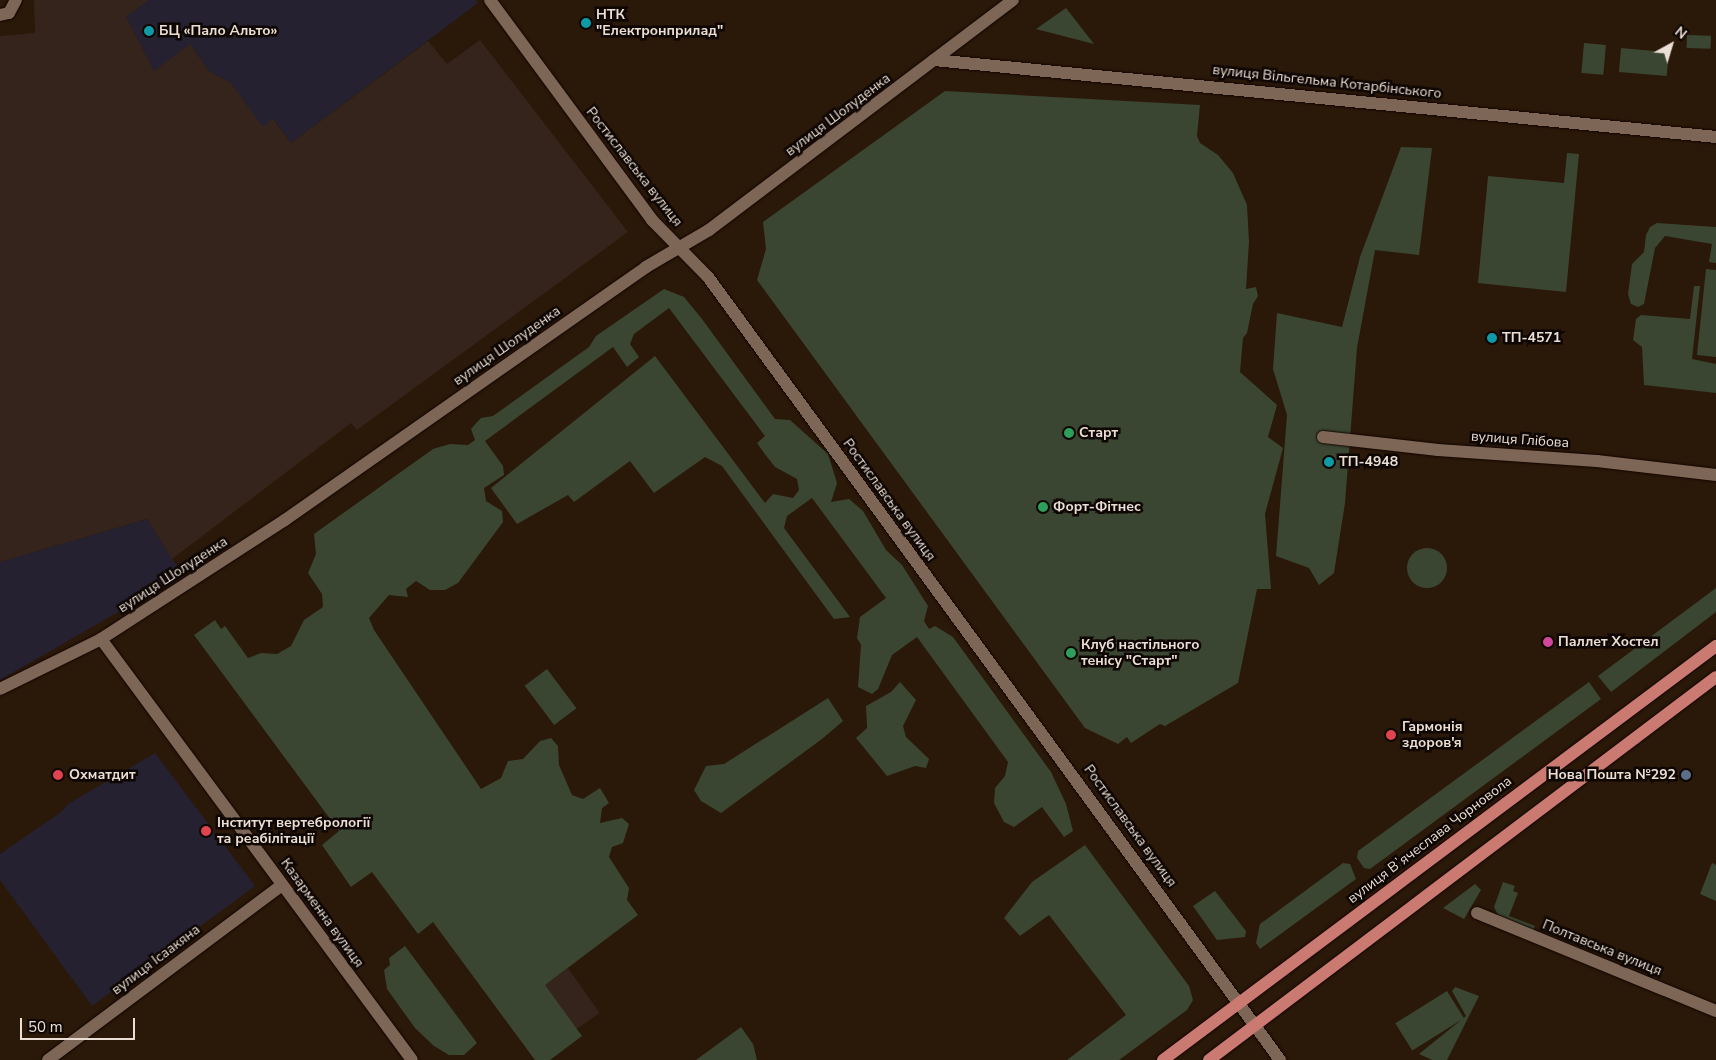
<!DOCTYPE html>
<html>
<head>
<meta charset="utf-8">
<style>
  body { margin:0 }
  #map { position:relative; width:1716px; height:1060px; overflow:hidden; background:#2a1809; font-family:"Nunito Sans",sans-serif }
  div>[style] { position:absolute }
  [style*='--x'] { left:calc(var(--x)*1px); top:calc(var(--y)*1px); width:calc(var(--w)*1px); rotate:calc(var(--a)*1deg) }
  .commercial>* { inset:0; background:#252131 }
  .industrial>* { inset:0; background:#35241c; transform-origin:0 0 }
  .green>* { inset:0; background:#3a4631; transform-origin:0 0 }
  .round { border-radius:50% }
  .roads { filter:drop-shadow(0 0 1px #120400) drop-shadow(0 0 1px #120400) }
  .minor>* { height:12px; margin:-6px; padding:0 6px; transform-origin:6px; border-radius:6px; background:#7d6655 }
  .major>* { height:12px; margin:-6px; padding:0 6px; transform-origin:6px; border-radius:6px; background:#ca7a71 }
  .dots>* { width:14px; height:14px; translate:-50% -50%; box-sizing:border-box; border:2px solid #0d0602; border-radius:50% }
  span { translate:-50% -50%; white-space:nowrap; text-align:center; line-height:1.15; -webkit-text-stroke:5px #0d0602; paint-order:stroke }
  .poi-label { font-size:14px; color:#ebded4; font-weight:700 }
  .left { translate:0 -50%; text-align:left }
  .right { translate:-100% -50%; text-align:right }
  .street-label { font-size:14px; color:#ebded4 }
  .north { position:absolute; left:1646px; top:20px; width:50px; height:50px; -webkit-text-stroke:4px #0d0602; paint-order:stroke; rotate:39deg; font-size:14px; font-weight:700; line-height:20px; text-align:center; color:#ebded4 }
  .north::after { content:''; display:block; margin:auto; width:18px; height:22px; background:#ebded4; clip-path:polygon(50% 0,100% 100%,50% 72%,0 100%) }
  .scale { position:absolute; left:20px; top:1018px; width:115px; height:22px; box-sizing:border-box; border:2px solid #ebded4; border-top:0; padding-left:6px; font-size:15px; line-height:18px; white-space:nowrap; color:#ebded4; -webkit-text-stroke:4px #0d0602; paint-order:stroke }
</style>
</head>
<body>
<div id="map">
  <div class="commercial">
    <div style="clip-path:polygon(149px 0,476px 0,478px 3px,291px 143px,274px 120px,263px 128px,231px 83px,209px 71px,190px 44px,154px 72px,126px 17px)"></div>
    <div style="clip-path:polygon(147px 519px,180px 571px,120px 611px,0 680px,0 562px)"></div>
    <div style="clip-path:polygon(155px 753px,255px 886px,92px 1006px,0 880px,0 854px,61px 812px,68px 804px)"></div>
  </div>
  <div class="industrial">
    <div style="clip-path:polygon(34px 0,149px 0,126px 17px,154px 71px,190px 44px,209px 71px,231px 83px,263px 127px,273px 119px,291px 143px,428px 41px,447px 64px,480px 40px,628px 232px,357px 430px,351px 423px,172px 559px,147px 519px,0 562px,0 36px,35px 33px)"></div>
    <div style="left:568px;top:968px;width:55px;height:29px;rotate:55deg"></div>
  </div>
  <div class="green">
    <div style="clip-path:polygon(1066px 8px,1094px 44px,1036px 29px)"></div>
    <div style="left:1687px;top:35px;width:24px;height:13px;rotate:2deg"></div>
    <div style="left:1584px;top:43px;width:22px;height:30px;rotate:5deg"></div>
    <div style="left:1621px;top:48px;width:48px;height:24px;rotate:5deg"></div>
    <div style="clip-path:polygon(945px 91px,1200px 105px,1197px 136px,1200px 143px,1218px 155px,1233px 173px,1247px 205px,1249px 242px,1246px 289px,1256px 287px,1258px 296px,1253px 304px,1247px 333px,1243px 338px,1240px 372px,1277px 405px,1268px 437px,1283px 448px,1265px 514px,1271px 589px,1257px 589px,1238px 683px,1165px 726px,1160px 724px,1131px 743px,1127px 737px,1118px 744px,1085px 728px,757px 280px,766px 249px,763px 222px)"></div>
    <div style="clip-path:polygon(1401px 147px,1432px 148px,1419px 255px,1375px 250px,1357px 348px,1345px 503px,1334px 573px,1319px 585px,1309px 568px,1276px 556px,1287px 415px,1273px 369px,1277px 313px,1342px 327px,1360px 257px)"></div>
    <div style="clip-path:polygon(1567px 153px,1579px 154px,1566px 292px,1478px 283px,1488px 176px,1564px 183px)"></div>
    <div style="clip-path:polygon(1657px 223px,1716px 227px,1716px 263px,1709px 262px,1712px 244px,1665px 236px,1655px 248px,1644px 304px,1638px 307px,1631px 304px,1628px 294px,1632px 264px,1644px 252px,1646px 235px,1650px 227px)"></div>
    <div style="clip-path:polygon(1706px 269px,1716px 270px,1716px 357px,1697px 355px)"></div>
    <div style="clip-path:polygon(1694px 286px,1700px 286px,1692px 359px,1716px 364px,1716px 393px,1644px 385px,1642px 347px,1633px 340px,1636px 319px,1641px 315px,1690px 319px)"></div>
    <div style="clip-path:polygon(664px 289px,684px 297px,702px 319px,775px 419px,790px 420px,828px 454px,837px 483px,831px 502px,849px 499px,863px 511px,886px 550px,902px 565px,928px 606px,924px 621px,929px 629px,935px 626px,953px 637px,1051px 772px,1066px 804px,1073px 831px,1064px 837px,1042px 807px,1014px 827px,1004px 822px,994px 803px,995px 788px,1005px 776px,1008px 762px,917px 637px,892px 655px,878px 689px,872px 694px,858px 687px,861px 645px,857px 638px,860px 617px,886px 598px,812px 498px,787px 516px,784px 528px,850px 617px,834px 619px,722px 466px,705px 457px,654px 493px,630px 461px,574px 502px,568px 495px,517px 524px,491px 488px,655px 356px,765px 503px,773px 494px,793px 498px,799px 490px,797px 479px,775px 467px,764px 453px,757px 443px,765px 436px,669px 308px,634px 334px,630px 344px,639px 357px,627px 367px,613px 347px,485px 441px,503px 466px,504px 475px,484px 488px,486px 501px,502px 511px,503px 522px,458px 583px,445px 590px,430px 590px,416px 581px,406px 589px,408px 597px,389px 595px,369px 618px,374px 630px,481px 789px,501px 778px,508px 761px,523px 759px,540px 741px,551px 738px,558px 746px,559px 765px,572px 795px,583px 799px,600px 788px,609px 803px,602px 808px,600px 823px,622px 818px,629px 824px,623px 843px,612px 847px,609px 857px,629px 888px,627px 900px,638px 915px,545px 985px,582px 1036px,550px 1060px,535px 1060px,433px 922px,418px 934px,372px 872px,351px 887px,322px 845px,339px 831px,194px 635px,215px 620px,221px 629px,225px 626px,248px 658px,261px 653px,277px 654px,291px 646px,304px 620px,323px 607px,322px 594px,308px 573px,316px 554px,314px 534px,433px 449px,450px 444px,468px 445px,475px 440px,471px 429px,481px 418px,493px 416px,589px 347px,596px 336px)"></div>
    <div class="round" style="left:1407px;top:548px;width:40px;height:40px"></div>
    <div style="clip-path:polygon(1716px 588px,1716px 612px,1611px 692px,1598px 676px)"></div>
    <div style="left:547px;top:669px;width:49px;height:28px;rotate:53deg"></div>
    <div style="clip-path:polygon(900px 682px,916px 700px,903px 726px,906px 737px,929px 759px,926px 768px,915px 766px,887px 776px,856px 738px,867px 728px,866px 706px,891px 692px)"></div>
    <div style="clip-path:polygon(1589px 682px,1601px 699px,1370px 869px,1364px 868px,1357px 858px,1358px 851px)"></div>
    <div style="clip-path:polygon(828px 698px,843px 721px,822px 739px,721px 813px,701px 801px,694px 790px,706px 766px,724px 764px)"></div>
    <div style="clip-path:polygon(1085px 845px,1189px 986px,1193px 1000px,1187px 1010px,1119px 1060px,1067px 1060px,1126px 1015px,1049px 915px,1020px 936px,1004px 918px,1032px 882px)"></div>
    <div style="clip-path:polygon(1343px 863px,1350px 864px,1356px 879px,1260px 949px,1256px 943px,1260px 924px)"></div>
    <div style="clip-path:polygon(1712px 863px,1716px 865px,1716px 901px,1700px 894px)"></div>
    <div style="clip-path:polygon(1503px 882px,1515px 886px,1513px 891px,1518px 893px,1509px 916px,1535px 926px,1533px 930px,1498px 915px,1494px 907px)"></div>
    <div style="clip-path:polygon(1475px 884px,1481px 890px,1464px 919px,1443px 908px)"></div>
    <div style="clip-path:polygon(1215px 891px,1246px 931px,1245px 937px,1217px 940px,1193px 906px)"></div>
    <div style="clip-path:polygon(405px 946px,477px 1043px,464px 1055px,449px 1055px,434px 1046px,415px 1028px,387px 989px,384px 970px,390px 965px,389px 958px)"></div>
    <div style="clip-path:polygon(1455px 987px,1479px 996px,1447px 1060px,1432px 1060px,1419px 1054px,1466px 1016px,1452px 991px)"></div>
    <div style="left:1447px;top:991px;width:32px;height:61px;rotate:58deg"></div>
    <div style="clip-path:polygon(741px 1027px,753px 1044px,757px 1060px,696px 1060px)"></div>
  </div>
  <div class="roads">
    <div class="minor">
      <div style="--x:490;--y:0;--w:273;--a:53.6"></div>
      <div style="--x:652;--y:220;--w:80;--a:45.5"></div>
      <div style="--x:708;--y:277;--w:970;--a:53.85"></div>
      <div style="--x:0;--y:15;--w:9;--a:-13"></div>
      <div style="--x:9;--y:13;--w:15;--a:-62"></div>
      <div style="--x:934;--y:60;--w:786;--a:5.62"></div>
      <div style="--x:1323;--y:437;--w:116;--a:6.4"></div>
      <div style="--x:1438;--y:450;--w:159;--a:4"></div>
      <div style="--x:1597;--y:461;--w:120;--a:6.7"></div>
      <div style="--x:101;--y:639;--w:523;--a:53.55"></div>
      <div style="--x:0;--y:689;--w:113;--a:-26.3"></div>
      <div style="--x:101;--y:639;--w:219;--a:-32.9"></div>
      <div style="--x:285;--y:520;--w:441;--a:-35"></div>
      <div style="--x:646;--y:267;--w:73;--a:-30.4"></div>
      <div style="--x:709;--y:230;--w:381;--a:-37.1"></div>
      <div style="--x:1477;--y:913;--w:258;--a:22.3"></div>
      <div style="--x:48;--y:1060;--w:292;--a:-36.8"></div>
    </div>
    <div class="major">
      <div style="--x:1163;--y:1060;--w:691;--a:-36.82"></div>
      <div style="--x:1209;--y:1060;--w:635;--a:-37.07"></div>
    </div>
  </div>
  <div class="dots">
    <div style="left:586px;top:23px;background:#0f9aa8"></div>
    <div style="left:149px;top:31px;background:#0f9aa8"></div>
    <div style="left:1492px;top:338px;background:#0f9aa8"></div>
    <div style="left:1069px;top:433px;background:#2e9e5b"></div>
    <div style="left:1329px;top:462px;background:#0f9aa8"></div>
    <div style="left:1043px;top:507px;background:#2e9e5b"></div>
    <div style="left:1548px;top:642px;background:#d1479c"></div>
    <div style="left:1071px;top:653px;background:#2e9e5b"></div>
    <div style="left:1391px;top:735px;background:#e0444e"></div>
    <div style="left:58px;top:775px;background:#e0444e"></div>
    <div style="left:1686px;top:775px;background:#5c6f8a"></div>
    <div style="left:206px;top:831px;background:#e0444e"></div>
  </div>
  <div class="poi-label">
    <span class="left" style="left:596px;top:23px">НТК<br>"Електронприлад"</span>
    <span class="left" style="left:159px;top:31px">БЦ «Пало Альто»</span>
    <span class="left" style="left:1502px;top:338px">ТП-4571</span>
    <span class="left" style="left:1079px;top:433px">Старт</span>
    <span class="left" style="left:1339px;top:462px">ТП-4948</span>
    <span class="left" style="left:1053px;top:507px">Форт-Фітнес</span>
    <span class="left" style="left:1558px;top:642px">Паллет Хостел</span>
    <span class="left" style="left:1081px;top:653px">Клуб настільного<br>тенісу "Старт"</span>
    <span class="left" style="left:1402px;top:735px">Гармонія<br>здоров'я</span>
    <span class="left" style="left:69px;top:775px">Охматдит</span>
    <span class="right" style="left:1676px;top:775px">Нова Пошта №292</span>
    <span class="left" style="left:217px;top:831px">Інститут вертебрології<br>та реабілітації</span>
  </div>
  <div class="street-label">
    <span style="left:1327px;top:82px;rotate:6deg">вулиця Вільгельма Котарбінського</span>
    <span style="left:838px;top:115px;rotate:-37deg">вулиця Шолуденка</span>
    <span style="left:634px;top:167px;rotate:52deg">Ростиславська вулиця</span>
    <span style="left:507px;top:346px;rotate:-35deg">вулиця Шолуденка</span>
    <span style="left:1520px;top:440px;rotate:4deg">вулиця Глібова</span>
    <span style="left:889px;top:500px;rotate:54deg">Ростиславська вулиця</span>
    <span style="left:173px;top:575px;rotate:-33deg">вулиця Шолуденка</span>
    <span style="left:1130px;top:826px;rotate:54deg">Ростиславська вулиця</span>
    <span style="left:1430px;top:840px;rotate:-37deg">вулиця Вʼячеслава Чорновола</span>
    <span style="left:322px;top:913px;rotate:54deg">Казарменна вулиця</span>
    <span style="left:1602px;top:948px;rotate:22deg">Полтавська вулиця</span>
    <span style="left:156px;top:960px;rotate:-37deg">вулиця Ісаакяна</span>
  </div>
  <div class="north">N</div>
  <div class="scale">50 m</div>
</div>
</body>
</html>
